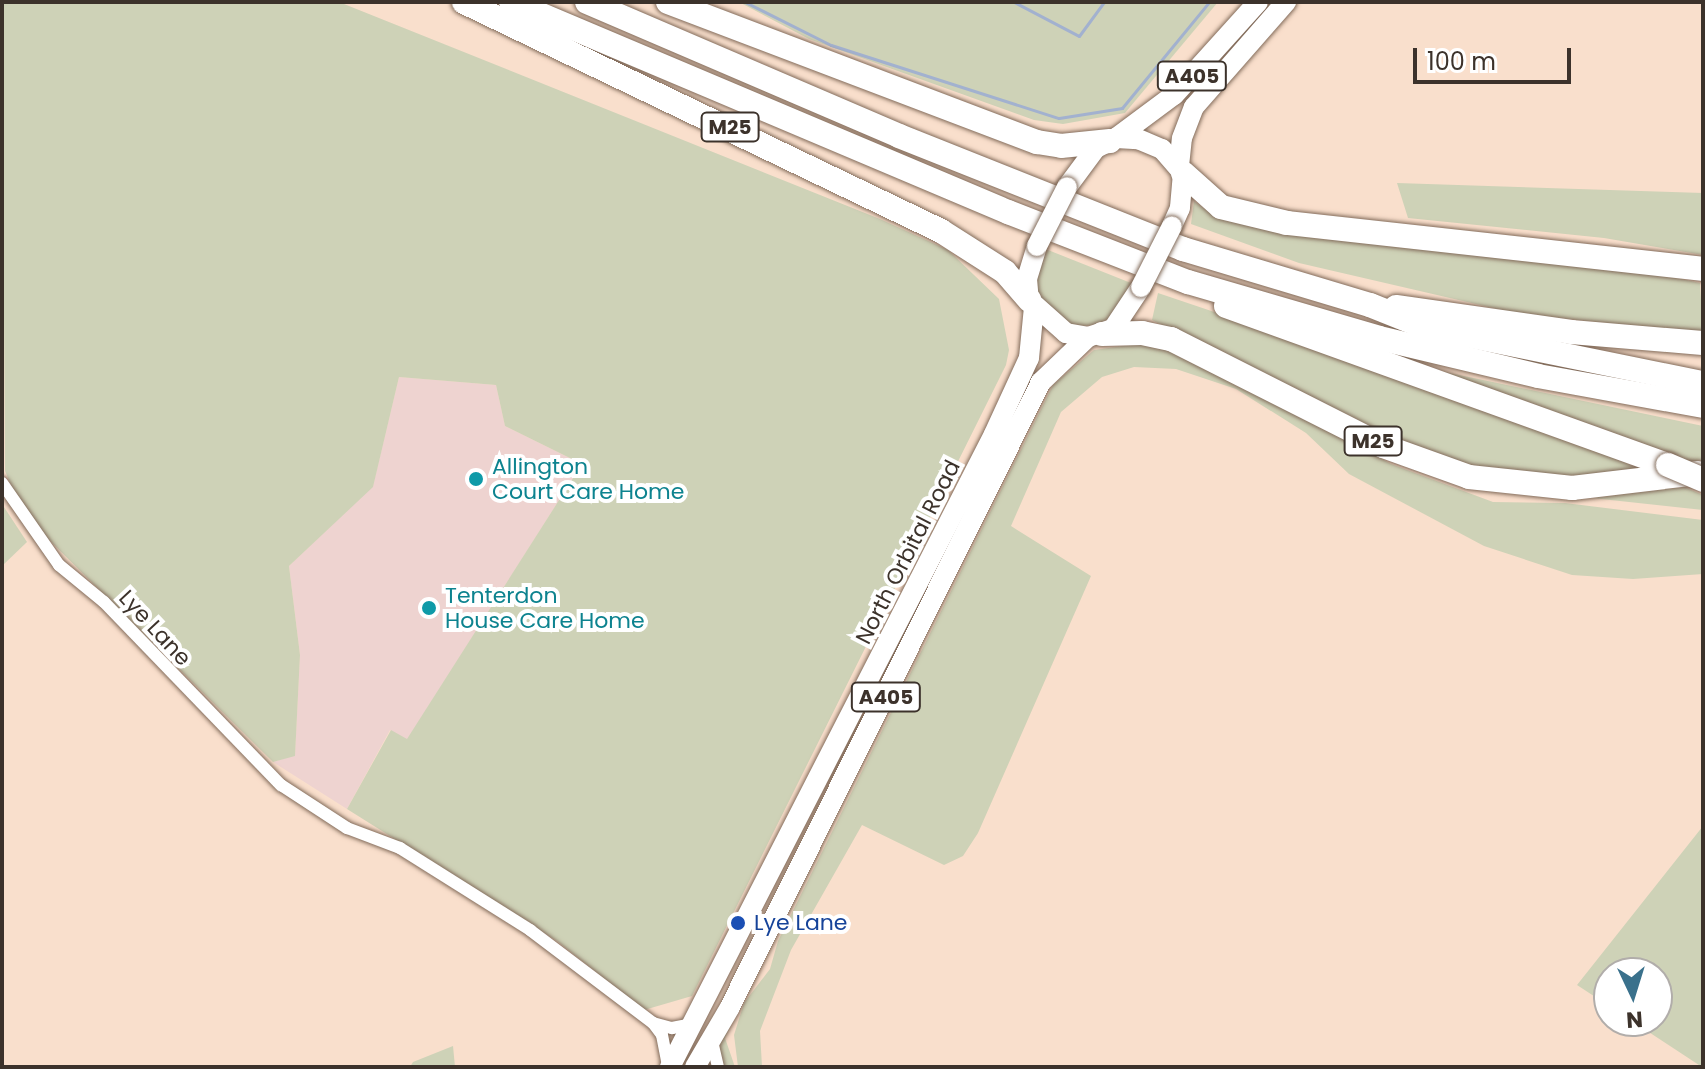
<!DOCTYPE html>
<html>
<head>
<meta charset="utf-8">
<style>
  body { margin:0 }
  #map { position:relative; width:1705px; height:1069px; overflow:hidden; background:#f9dfcc; font-family:Poppins,sans-serif }
  div>[style] { position:absolute }
  [style*='--x'] { left:calc(var(--x)*1px); top:calc(var(--y)*1px); width:calc(var(--w)*1px); rotate:calc(var(--a)*1deg) }
  .commercial>* { inset:0; background:#eed3d0 }
  .green>* { inset:0; background:#ced2b7 }
  .stream>* { height:3px; margin:-1.5px; padding:0 1.5px; transform-origin:1.5px; border-radius:1.5px; background:#a2b1cf }
  .roads { filter:drop-shadow(0 0 2px #826b5a) drop-shadow(0 0 2px #826b5a) }
  .minor>* { height:12px; margin:-6px; padding:0 6px; transform-origin:6px; border-radius:6px; background:#fff }
  .trunk>* { height:20px; margin:-10px; padding:0 10px; transform-origin:10px; border-radius:10px; background:#fff }
  .motorway>* { height:24px; margin:-12px; padding:0 12px; transform-origin:12px; border-radius:12px; background:#fff }
  .bridges { filter:drop-shadow(0 0 2px #826b5a) drop-shadow(0 0 2px #826b5a) }
  .trunk-bridge>* { height:20px; margin:-10px; padding:0 10px; transform-origin:10px; border-radius:10px; background:#fff }
  .motorway-bridge>* { height:24px; margin:-12px; padding:0 12px; transform-origin:12px; border-radius:12px; background:#fff }
  .dots>* { width:22px; height:22px; translate:-50% -50%; box-sizing:border-box; border:4px solid #fff; border-radius:50% }
  span { translate:-50% -50%; white-space:nowrap; text-align:center; line-height:1.15; -webkit-text-stroke:8px #fff; paint-order:stroke }
  .shield-label span { padding:2px 6px; background:#fff; border:2px solid; border-radius:6px; -webkit-text-stroke-width:0 }
  .shield-label { font-size:20px; color:#3c322b; font-weight:700 }
  .culture-label { font-size:22px; color:#0d838f }
  .left { translate:0 -50%; text-align:left }
  .street-label { font-size:22px; color:#3c322b }
  .transit-label { font-size:22px; color:#164399 }
  .frame { position:absolute; inset:0; border:4px solid #3c322b; pointer-events:none }
  .north { position:absolute; left:1593px; top:957px; width:80px; height:80px; box-sizing:border-box; background:#fff; border:2px solid #b1adaa; border-radius:50%; rotate:176deg; font-size:22px; font-weight:700; line-height:32px; text-align:center; color:#3c322b }
  .north::after { content:''; display:block; margin:auto; width:28px; height:36px; background:#3a718c; clip-path:polygon(50% 0,100% 100%,50% 72%,0 100%) }
  .scale { position:absolute; left:1413px; top:48px; width:158px; height:36px; box-sizing:border-box; border:4px solid #3c322b; border-top:0; padding-left:10px; font-size:24px; line-height:28px; white-space:nowrap; color:#3c322b; -webkit-text-stroke:6px #fff; paint-order:stroke }
</style>
</head>
<body>
<div id="map">
  <div class="commercial">
    <div style="clip-path:polygon(399px 377px,496px 385px,505px 426px,582px 464px,407px 740px,390px 730px,347px 809px,273px 762px,295px 755px,300px 655px,289px 566px,373px 486px)"></div>
  </div>
  <div class="green">
    <div style="clip-path:polygon(2px 2px,339px 2px,880px 219px,948px 250px,999px 299px,1009px 350px,1006px 365px,692px 996px,644px 1010px,557px 941px,347px 809px,391px 730px,407px 739px,582px 464px,505px 426px,496px 385px,399px 377px,373px 487px,289px 566px,300px 655px,295px 756px,273px 762px,24px 515px,5px 471px)"></div>
    <div style="clip-path:polygon(739px 2px,1218px 2px,1125px 113px,1063px 124px,1034px 120px,809px 39px)"></div>
    <div style="clip-path:polygon(1397px 183px,1703px 193px,1703px 255px,1604px 238px,1408px 218px)"></div>
    <div style="clip-path:polygon(1194px 201px,1212px 214px,1636px 269px,1700px 283px,1703px 333px,1519px 314px,1299px 263px,1191px 224px)"></div>
    <div style="clip-path:polygon(1043px 248px,1131px 283px,1114px 314px,1100px 324px,1072px 327px,1040px 302px,1035px 275px)"></div>
    <div style="clip-path:polygon(1158px 293px,1492px 406px,1654px 475px,1534px 482px,1416px 452px,1152px 320px)"></div>
    <div style="clip-path:polygon(1137px 344px,1172px 351px,1271px 397px,1391px 464px,1493px 502px,1565px 503px,1703px 520px,1703px 574px,1633px 579px,1572px 575px,1484px 546px,1349px 474px,1306px 433px,1236px 389px,1176px 369px,1134px 367px,1102px 377px,1061px 412px,1011px 526px,1091px 576px,978px 833px,963px 856px,944px 865px,862px 825px,791px 950px,760px 1031px,762px 1067px,738px 1067px,734px 1035px,744px 1003px,770px 969px,778px 941px,1053px 385px,1094px 350px)"></div>
    <div style="clip-path:polygon(1440px 371px,1703px 426px,1703px 460px,1691px 462px)"></div>
    <div style="clip-path:polygon(1684px 487px,1703px 495px,1703px 510px,1592px 498px)"></div>
    <div style="clip-path:polygon(2px 504px,27px 542px,2px 566px)"></div>
    <div style="clip-path:polygon(1703px 826px,1703px 1067px,1702px 1067px,1632px 1021px,1657px 1021px,1657px 973px,1609px 973px,1609px 1006px,1577px 985px)"></div>
    <div style="clip-path:polygon(735px 1016px,725px 1038px,735px 1067px,722px 1067px,719px 1043px)"></div>
    <div style="clip-path:polygon(453px 1046px,455px 1067px,410px 1067px,413px 1062px)"></div>
  </div>
  <div class="stream">
    <div style="--x:745;--y:2;--w:96;--a:26.6"></div>
    <div style="--x:831;--y:45;--w:239;--a:17.8"></div>
    <div style="--x:1059;--y:118;--w:64;--a:-9"></div>
    <div style="--x:1122;--y:108;--w:137;--a:-50.6"></div>
    <div style="--x:1014;--y:2;--w:73;--a:27.6"></div>
    <div style="--x:1079;--y:36;--w:42;--a:-53.7"></div>
  </div>
  <div class="roads">
    <div class="minor">
      <div style="--x:2;--y:483;--w:100;--a:55.2"></div>
      <div style="--x:59;--y:565;--w:58;--a:39.4"></div>
      <div style="--x:104;--y:602;--w:255;--a:46"></div>
      <div style="--x:281;--y:785;--w:79;--a:33.1"></div>
      <div style="--x:347;--y:828;--w:57;--a:20.7"></div>
      <div style="--x:400;--y:848;--w:154;--a:32.2"></div>
      <div style="--x:530;--y:930;--w:154;--a:37.1"></div>
      <div style="--x:653;--y:1023;--w:15;--a:53"></div>
      <div style="--x:662;--y:1035;--w:33;--a:79"></div>
      <div style="--x:653;--y:1023;--w:20;--a:15"></div>
      <div style="--x:672;--y:1028;--w:20;--a:-11"></div>
      <div style="--x:712;--y:1041;--w:27;--a:77"></div>
    </div>
    <div class="trunk">
      <div style="--x:1116;--y:138;--w:72;--a:-36.6"></div>
      <div style="--x:1174;--y:95;--w:125;--a:-47.9"></div>
      <div style="--x:1179;--y:166;--w:28;--a:-84"></div>
      <div style="--x:1182;--y:138;--w:33;--a:-69"></div>
      <div style="--x:1194;--y:107;--w:140;--a:-48.8"></div>
      <div style="--x:1067;--y:187;--w:49;--a:-53.4"></div>
      <div style="--x:1096;--y:148;--w:22;--a:-27"></div>
      <div style="--x:1116;--y:138;--w:22;--a:3"></div>
      <div style="--x:1138;--y:139;--w:26;--a:23"></div>
      <div style="--x:1162;--y:149;--w:32;--a:49"></div>
      <div style="--x:1183;--y:173;--w:35;--a:95"></div>
      <div style="--x:1180;--y:208;--w:20;--a:114"></div>
      <div style="--x:1037;--y:246;--w:34;--a:107"></div>
      <div style="--x:1027;--y:279;--w:21;--a:85"></div>
      <div style="--x:1029;--y:300;--w:50;--a:41.7"></div>
      <div style="--x:1066;--y:333;--w:22;--a:10"></div>
      <div style="--x:1088;--y:337;--w:26;--a:-18"></div>
      <div style="--x:1113;--y:329;--w:50;--a:-56.3"></div>
      <div style="--x:670;--y:1067;--w:711;--a:-62.89"></div>
      <div style="--x:994;--y:434;--w:84;--a:-65.3"></div>
      <div style="--x:1029;--y:358;--w:51;--a:-84.4"></div>
      <div style="--x:695;--y:1067;--w:69;--a:-59.7"></div>
      <div style="--x:730;--y:1007;--w:698;--a:-63.55"></div>
      <div style="--x:1041;--y:382;--w:65;--a:-43.8"></div>
    </div>
    <div class="motorway">
      <div style="--x:464;--y:2;--w:529;--a:25.64"></div>
      <div style="--x:941;--y:231;--w:76;--a:32.6"></div>
      <div style="--x:1005;--y:272;--w:37;--a:49"></div>
      <div style="--x:511;--y:2;--w:540;--a:22.91"></div>
      <div style="--x:1008;--y:212;--w:193;--a:21.3"></div>
      <div style="--x:1188;--y:282;--w:199;--a:16.3"></div>
      <div style="--x:1379;--y:338;--w:163;--a:13.4"></div>
      <div style="--x:1538;--y:376;--w:168;--a:10.3"></div>
      <div style="--x:587;--y:2;--w:340;--a:23.2"></div>
      <div style="--x:899;--y:136;--w:306;--a:21.7"></div>
      <div style="--x:1183;--y:249;--w:195;--a:16.7"></div>
      <div style="--x:1370;--y:305;--w:56;--a:22"></div>
      <div style="--x:1422;--y:326;--w:287;--a:11.5"></div>
      <div style="--x:668;--y:2;--w:395;--a:20.8"></div>
      <div style="--x:1037;--y:142;--w:24;--a:9"></div>
      <div style="--x:1061;--y:146;--w:49;--a:-5.8"></div>
      <div style="--x:1183;--y:173;--w:51;--a:41.8"></div>
      <div style="--x:1221;--y:207;--w:68;--a:13.6"></div>
      <div style="--x:1287;--y:223;--w:419;--a:6.3"></div>
      <div style="--x:1226;--y:306;--w:470;--a:19.8"></div>
      <div style="--x:1396;--y:307;--w:177;--a:8.1"></div>
      <div style="--x:1571;--y:332;--w:132;--a:4.8"></div>
      <div style="--x:1102;--y:334;--w:40;--a:-1.4"></div>
      <div style="--x:1142;--y:333;--w:30;--a:12"></div>
      <div style="--x:1171;--y:339;--w:237;--a:26.8"></div>
      <div style="--x:1383;--y:446;--w:91;--a:19.8"></div>
      <div style="--x:1469;--y:477;--w:104;--a:6.1"></div>
      <div style="--x:1572;--y:488;--w:127;--a:-6.8"></div>
    </div>
  </div>
  <div class="bridges">
    <div class="trunk-bridge">
      <div style="--x:1037;--y:246;--w:66;--a:-63"></div>
      <div style="--x:1141;--y:287;--w:68;--a:-63.1"></div>
    </div>
    <div class="motorway-bridge">
      <div style="--x:1668;--y:465;--w:38;--a:23"></div>
    </div>
  </div>
  <div class="dots">
    <div style="left:476px;top:479px;background:#0f9aa8"></div>
    <div style="left:429px;top:608px;background:#0f9aa8"></div>
    <div style="left:738px;top:923px;background:#1a4fb4"></div>
  </div>
  <div class="shield-label">
    <span style="left:1192px;top:76px">A405</span>
    <span style="left:730px;top:127px">M25</span>
    <span style="left:1373px;top:441px">M25</span>
    <span style="left:886px;top:697px">A405</span>
  </div>
  <div class="culture-label">
    <span class="left" style="left:492px;top:479px">Allington<br>Court Care Home</span>
    <span class="left" style="left:445px;top:608px">Tenterdon<br>House Care Home</span>
  </div>
  <div class="street-label">
    <span style="left:908px;top:552px;rotate:-63deg">North Orbital Road</span>
    <span style="left:155px;top:628px;rotate:47deg">Lye Lane</span>
  </div>
  <div class="transit-label">
    <span class="left" style="left:754px;top:923px">Lye Lane</span>
  </div>
  <div class="frame"></div>
  <div class="north">N</div>
  <div class="scale">100 m</div>
</div>
</body>
</html>
